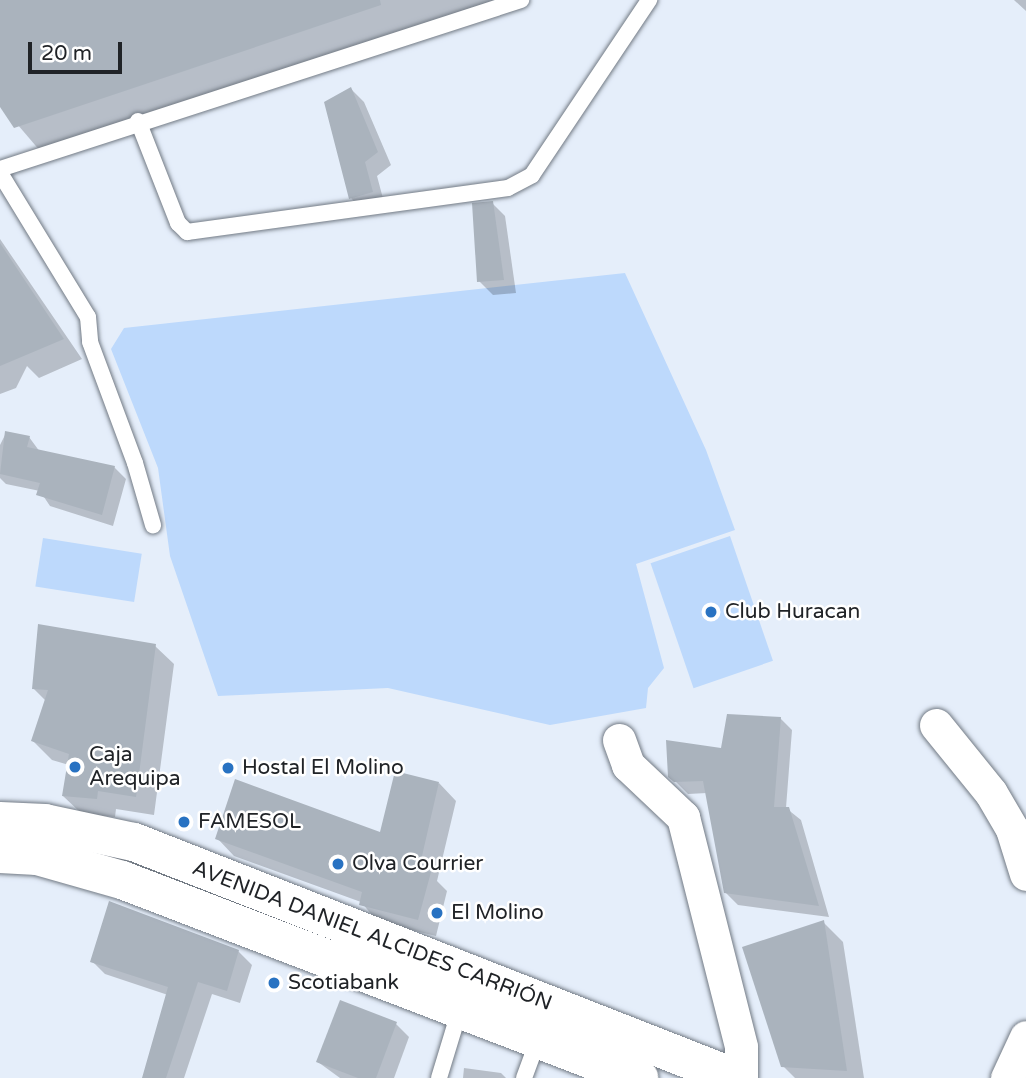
<!DOCTYPE html>
<html>
<head>
<meta charset="utf-8">
<style>
  body { margin:0 }
  #map { position:relative; width:1026px; height:1078px; overflow:hidden; background:#e5eefa; font-family:"Varela Round",sans-serif }
  div>[style] { position:absolute }
  [style*='--x'] { left:calc(var(--x)*1px); top:calc(var(--y)*1px); width:calc(var(--w)*1px); rotate:calc(var(--a)*1deg) }
  .green>* { inset:0; background:#bdd9fc; transform-origin:0 0 }
  .shadow>* { inset:0; background:#0003 }
  .building>* { inset:0; background:#aab3bd }
  .roads { filter:drop-shadow(0 0 2px #727a84) drop-shadow(0 0 2px #727a84) }
  .service>* { height:16px; margin:-8px; padding:0 8px; transform-origin:8px; border-radius:8px; background:#fff }
  .minor>* { height:33px; margin:-16.5px; padding:0 16.5px; transform-origin:16.5px; border-radius:16.5px; background:#fff }
  .primary>* { height:38px; margin:-19px; padding:0 19px; transform-origin:19px; border-radius:19px; background:#fff }
  .dots>* { width:19px; height:19px; translate:-50% -50%; box-sizing:border-box; border:4px solid #fff; border-radius:50% }
  span { translate:-50% -50%; white-space:nowrap; text-align:center; line-height:1.15; -webkit-text-stroke:5px #fff; paint-order:stroke }
  .poi-label { font-size:21px; color:#202327 }
  .left { translate:0 -50%; text-align:left }
  .street-label { font-size:21px; color:#202327 }
  .scale { position:absolute; left:28px; top:42px; width:94px; height:32px; box-sizing:border-box; border:4px solid #202327; border-top:0; padding-left:9px; font-size:21px; line-height:24px; white-space:nowrap; color:#202327; -webkit-text-stroke:5px #fff; paint-order:stroke }
</style>
</head>
<body>
<div id="map">
  <div class="green">
    <div style="clip-path:polygon(625px 273px,706px 450px,735px 530px,636px 564px,664px 668px,648px 688px,646px 708px,550px 725px,388px 688px,218px 696px,170px 556px,158px 468px,111px 349px,124px 328px)"></div>
    <div style="left:730px;top:536px;width:132px;height:84px;rotate:71deg"></div>
    <div style="left:43px;top:538px;width:100px;height:49px;rotate:9deg"></div>
  </div>
  <div class="shadow">
    <div style="clip-path:polygon(0 0,495px 0,41px 152px,0 104px)"></div>
    <div style="clip-path:polygon(1014px 0,1026px 0,1026px 11px)"></div>
    <div style="clip-path:polygon(351px 89px,364px 102px,391px 165px,377px 176px,385px 206px,364px 212px,351px 198px)"></div>
    <div style="clip-path:polygon(492px 203px,505px 216px,516px 293px,493px 295px,479px 281px)"></div>
    <div style="clip-path:polygon(0 239px,82px 359px,39px 378px,27px 366px,16px 388px,0 394px)"></div>
    <div style="clip-path:polygon(6px 433px,29px 437px,40px 452px,114px 467px,126px 479px,113px 526px,50px 506px,40px 491px,6px 484px,0 478px,0 445px)"></div>
    <div style="clip-path:polygon(155px 646px,174px 664px,154px 815px,116px 809px,115px 817px,82px 814px,63px 796px,69px 765px,52px 760px,33px 741px,46px 701px,33px 688px)"></div>
    <div style="clip-path:polygon(780px 718px,792px 730px,786px 808px,801px 820px,829px 917px,738px 905px,726px 893px,707px 793px,688px 794px,670px 776px)"></div>
    <div style="clip-path:polygon(439px 783px,456px 801px,437px 881px,447px 891px,436px 936px,378px 922px,361px 902px,234px 856px,217px 838px,382px 834px)"></div>
    <div style="clip-path:polygon(823px 922px,843px 942px,864px 1078px,795px 1078px,783px 1066px)"></div>
    <div style="clip-path:polygon(238px 951px,252px 965px,240px 1003px,212px 994px,184px 1078px,144px 1078px,168px 995px,105px 974px,92px 961px)"></div>
    <div style="clip-path:polygon(396px 1024px,409px 1037px,394px 1078px,340px 1078px,318px 1062px)"></div>
    <div style="clip-path:polygon(464px 1068px,501px 1073px,506px 1078px,463px 1078px)"></div>
  </div>
  <div class="building">
    <div style="clip-path:polygon(0 0,380px 0,381px 5px,14px 128px,0 107px)"></div>
    <div style="clip-path:polygon(351px 87px,378px 152px,365px 162px,373px 192px,349px 199px,324px 102px)"></div>
    <div style="clip-path:polygon(493px 201px,504px 280px,477px 282px,472px 203px)"></div>
    <div style="clip-path:polygon(0 243px,64px 339px,0 366px)"></div>
    <div style="clip-path:polygon(5px 431px,30px 436px,27px 447px,115px 466px,102px 515px,36px 495px,40px 483px,0 474px)"></div>
    <div style="clip-path:polygon(38px 624px,156px 644px,136px 797px,98px 791px,97px 799px,62px 796px,69px 754px,31px 741px,48px 690px,32px 689px)"></div>
    <div style="clip-path:polygon(727px 714px,781px 717px,774px 807px,789px 807px,819px 906px,724px 893px,703px 781px,674px 782px,668px 777px,666px 740px,721px 748px)"></div>
    <div style="clip-path:polygon(395px 771px,439px 782px,419px 869px,431px 872px,418px 920px,359px 905px,362px 892px,215px 839px,235px 779px,380px 832px)"></div>
    <div style="clip-path:polygon(109px 901px,239px 950px,227px 991px,198px 982px,166px 1078px,142px 1078px,168px 987px,90px 962px)"></div>
    <div style="clip-path:polygon(824px 920px,847px 1071px,781px 1067px,742px 947px)"></div>
    <div style="clip-path:polygon(340px 1000px,397px 1022px,376px 1078px,358px 1078px,316px 1062px)"></div>
  </div>
  <div class="roads">
    <div class="service">
      <div style="--x:138;--y:121;--w:110;--a:68.6"></div>
      <div style="--x:178;--y:223;--w:13;--a:45"></div>
      <div style="--x:187;--y:232;--w:324;--a:-7.8"></div>
      <div style="--x:508;--y:188;--w:27;--a:-28"></div>
      <div style="--x:532;--y:175;--w:211;--a:-56.2"></div>
      <div style="--x:0;--y:169;--w:548;--a:-17.97"></div>
      <div style="--x:0;--y:173;--w:169;--a:58.6"></div>
      <div style="--x:88;--y:317;--w:25;--a:85"></div>
      <div style="--x:90;--y:342;--w:129;--a:69.6"></div>
      <div style="--x:135;--y:463;--w:65;--a:73.8"></div>
      <div style="--x:439;--y:1078;--w:72;--a:-73.1"></div>
      <div style="--x:524;--y:1078;--w:40;--a:-69.8"></div>
    </div>
    <div class="minor">
      <div style="--x:936;--y:725;--w:87;--a:51"></div>
      <div style="--x:991;--y:793;--w:42;--a:59.7"></div>
      <div style="--x:1012;--y:829;--w:47;--a:72.7"></div>
      <div style="--x:619;--y:740;--w:27;--a:70"></div>
      <div style="--x:628;--y:765;--w:76;--a:43.4"></div>
      <div style="--x:683;--y:817;--w:237;--a:75.8"></div>
      <div style="--x:741;--y:1047;--w:31;--a:90"></div>
      <div style="--x:1007;--y:1078;--w:45;--a:-65.1"></div>
    </div>
    <div class="primary">
      <div style="--x:0;--y:821;--w:45;--a:2.5"></div>
      <div style="--x:45;--y:823;--w:91;--a:12.1"></div>
      <div style="--x:134;--y:842;--w:647;--a:21.41"></div>
      <div style="--x:0;--y:854;--w:37;--a:3"></div>
      <div style="--x:37;--y:856;--w:88;--a:15.8"></div>
      <div style="--x:122;--y:880;--w:554;--a:20.96"></div>
    </div>
  </div>
  <div class="dots">
    <div style="left:711px;top:612px;background:#2872c2"></div>
    <div style="left:75px;top:767px;background:#2872c2"></div>
    <div style="left:228px;top:768px;background:#2872c2"></div>
    <div style="left:184px;top:822px;background:#2872c2"></div>
    <div style="left:338px;top:864px;background:#2872c2"></div>
    <div style="left:437px;top:913px;background:#2872c2"></div>
    <div style="left:274px;top:983px;background:#2872c2"></div>
  </div>
  <div class="poi-label">
    <span class="left" style="left:725px;top:612px">Club Huracan</span>
    <span class="left" style="left:89px;top:767px">Caja<br>Arequipa</span>
    <span class="left" style="left:242px;top:768px">Hostal El Molino</span>
    <span class="left" style="left:198px;top:822px">FAMESOL</span>
    <span class="left" style="left:352px;top:864px">Olva Courrier</span>
    <span class="left" style="left:451px;top:913px">El Molino</span>
    <span class="left" style="left:288px;top:983px">Scotiabank</span>
  </div>
  <div class="street-label">
    <span style="left:372px;top:936px;rotate:21deg">AVENIDA DANIEL ALCIDES CARRIÓN</span>
  </div>
  <div class="scale">20 m</div>
</div>
</body>
</html>
